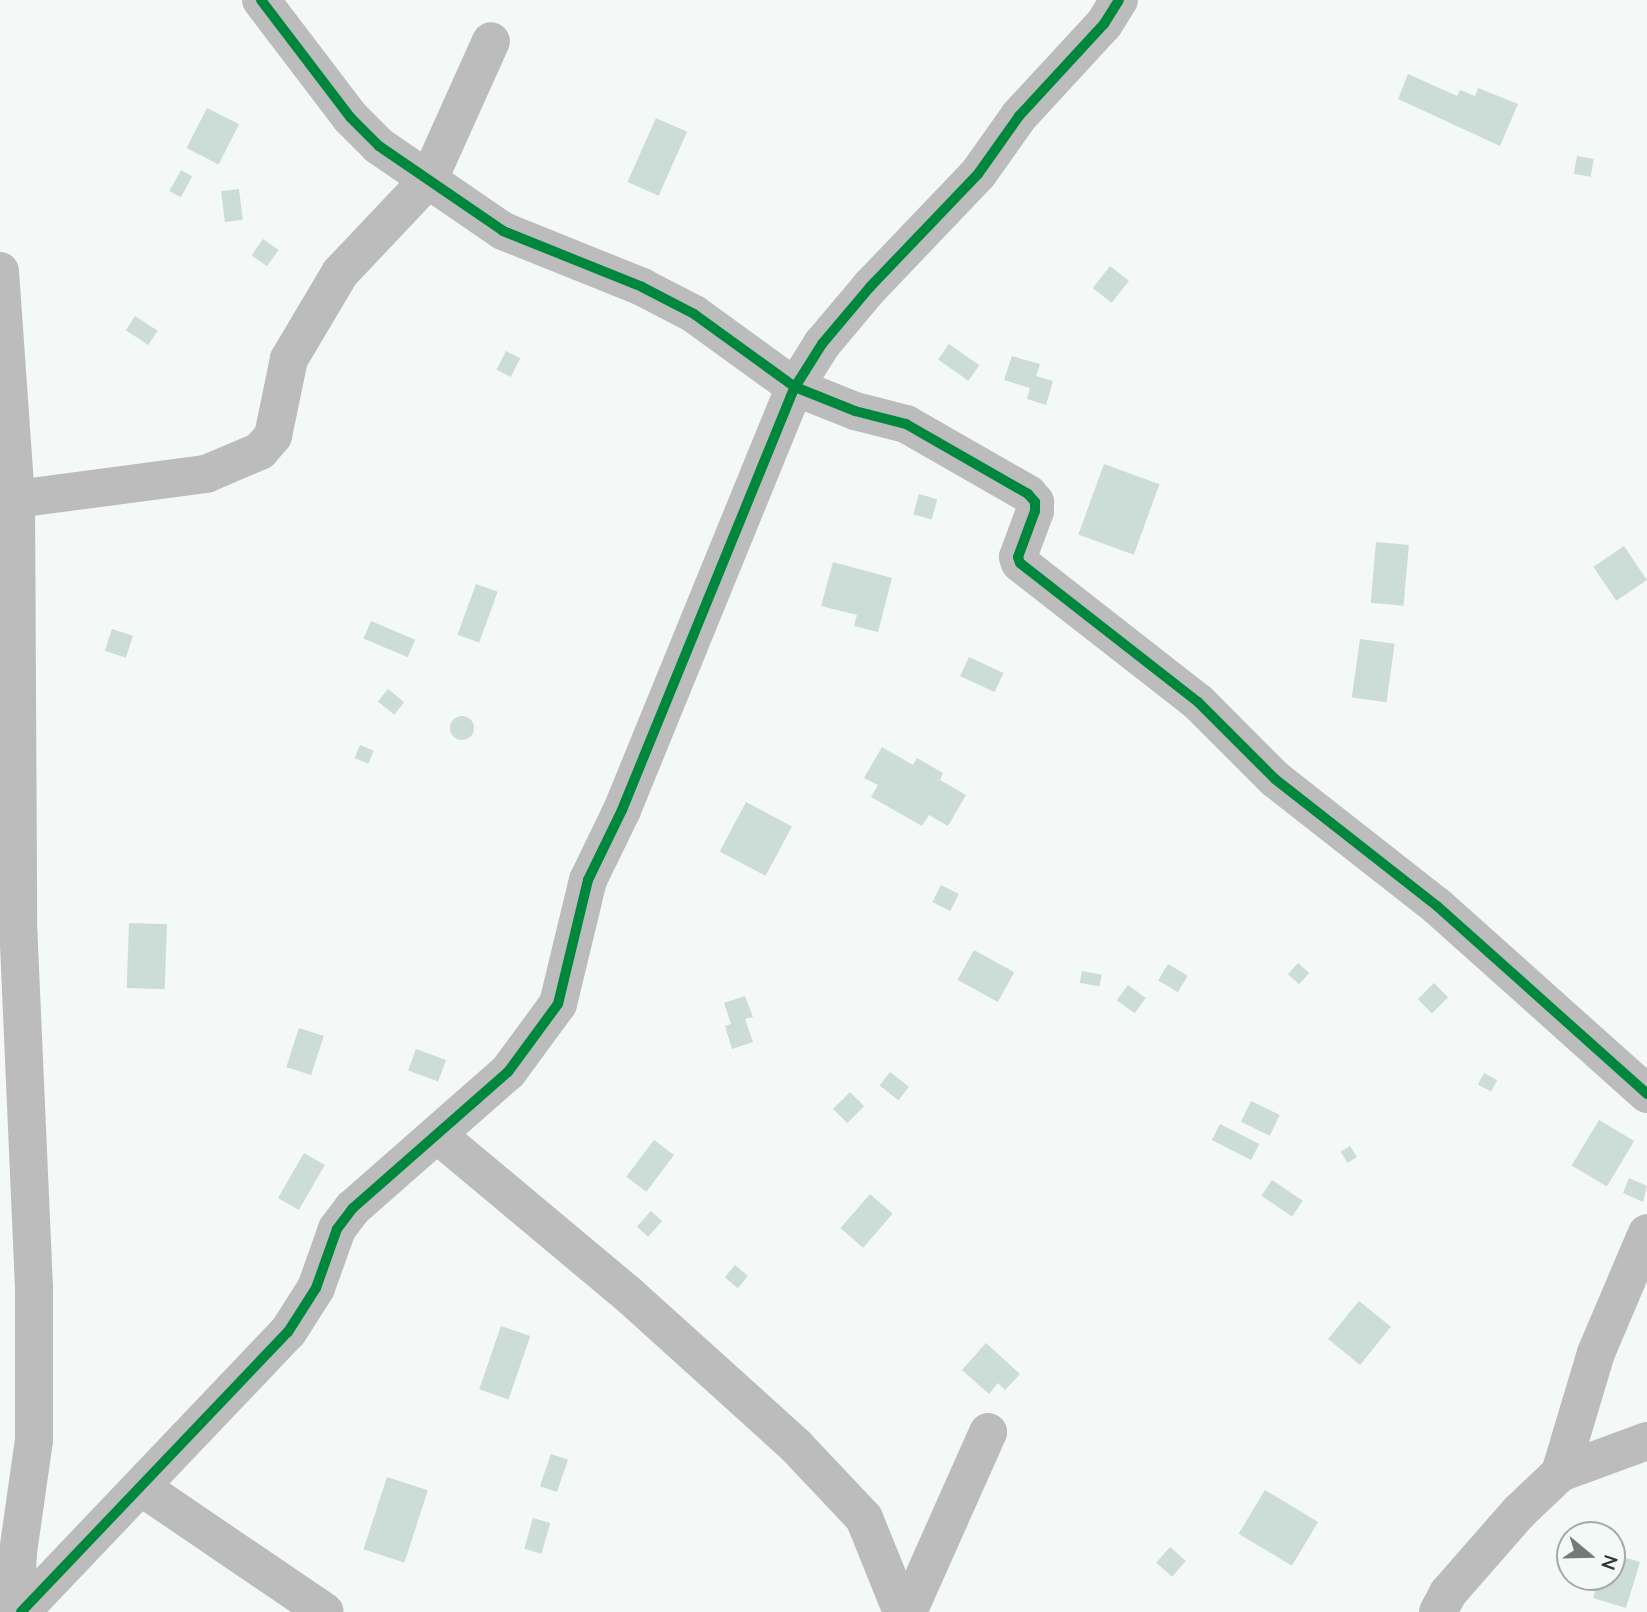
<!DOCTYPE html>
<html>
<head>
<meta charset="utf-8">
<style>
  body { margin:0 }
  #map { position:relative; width:1647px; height:1612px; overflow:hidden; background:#f4f8f6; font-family:"Nunito Sans",sans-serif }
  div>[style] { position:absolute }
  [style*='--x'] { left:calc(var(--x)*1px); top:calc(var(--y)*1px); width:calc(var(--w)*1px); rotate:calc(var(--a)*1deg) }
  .building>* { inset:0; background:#cbddd6; transform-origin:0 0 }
  .round { border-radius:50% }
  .minor>* { height:38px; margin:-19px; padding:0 19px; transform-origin:19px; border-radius:19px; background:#bcbcbc }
  .cycleway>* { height:10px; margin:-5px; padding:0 5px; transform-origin:5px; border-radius:5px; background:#00873e }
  span { translate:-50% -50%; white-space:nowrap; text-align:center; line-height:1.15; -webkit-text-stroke:5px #f3f9f6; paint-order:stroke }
  .north { position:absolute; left:1556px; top:1521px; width:70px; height:70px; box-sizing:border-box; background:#f3f9f6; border:2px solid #a5aaa8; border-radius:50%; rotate:109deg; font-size:19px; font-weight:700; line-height:28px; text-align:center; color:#313433 }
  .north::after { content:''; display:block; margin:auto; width:24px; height:32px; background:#757977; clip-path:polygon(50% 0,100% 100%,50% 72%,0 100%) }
</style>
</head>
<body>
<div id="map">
  <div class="building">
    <div style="clip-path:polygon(1408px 74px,1457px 96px,1460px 90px,1475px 96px,1478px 88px,1518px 104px,1500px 146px,1398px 99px)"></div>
    <div style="left:207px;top:108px;width:36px;height:45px;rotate:27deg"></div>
    <div style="left:656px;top:118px;width:34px;height:70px;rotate:24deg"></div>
    <div style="left:1577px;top:156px;width:17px;height:18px;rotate:10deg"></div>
    <div style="left:181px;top:170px;width:13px;height:24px;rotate:29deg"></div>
    <div style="left:239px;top:189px;width:31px;height:18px;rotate:83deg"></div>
    <div style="left:263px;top:239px;width:19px;height:20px;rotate:35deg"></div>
    <div style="left:1110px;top:266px;width:24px;height:28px;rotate:38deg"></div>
    <div style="left:135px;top:316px;width:27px;height:17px;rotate:33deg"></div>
    <div style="left:949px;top:344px;width:37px;height:19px;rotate:35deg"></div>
    <div style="left:506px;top:351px;width:16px;height:21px;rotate:27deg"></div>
    <div style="clip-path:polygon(1012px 356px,1040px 364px,1036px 376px,1053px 381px,1046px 405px,1027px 399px,1030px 388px,1004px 380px)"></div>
    <div style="left:1104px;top:464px;width:59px;height:75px;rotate:20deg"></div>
    <div style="left:919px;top:494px;width:19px;height:21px;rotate:16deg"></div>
    <div style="left:1376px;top:542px;width:33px;height:61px;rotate:5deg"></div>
    <div style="left:1624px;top:546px;width:41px;height:37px;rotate:56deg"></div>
    <div style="clip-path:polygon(833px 562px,892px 578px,878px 632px,854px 626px,857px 615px,821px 606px)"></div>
    <div style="left:476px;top:584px;width:23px;height:54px;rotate:20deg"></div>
    <div style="left:371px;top:621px;width:48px;height:19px;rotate:23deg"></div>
    <div style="left:112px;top:629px;width:22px;height:23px;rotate:18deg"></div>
    <div style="left:1360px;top:639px;width:35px;height:59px;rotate:8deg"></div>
    <div style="left:969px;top:657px;width:38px;height:21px;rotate:25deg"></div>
    <div style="left:388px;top:689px;width:21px;height:16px;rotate:39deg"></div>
    <div class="round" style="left:450px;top:716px;width:24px;height:24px"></div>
    <div style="left:360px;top:745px;width:15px;height:14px;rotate:23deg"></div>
    <div style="clip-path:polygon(882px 747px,913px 765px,917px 758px,943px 773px,940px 780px,966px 795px,948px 826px,929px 815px,922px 826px,871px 797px,878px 785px,864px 778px)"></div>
    <div style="left:746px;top:802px;width:52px;height:56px;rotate:28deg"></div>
    <div style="left:941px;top:885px;width:20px;height:19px;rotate:27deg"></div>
    <div style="left:129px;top:923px;width:38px;height:65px;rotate:2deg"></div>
    <div style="left:974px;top:950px;width:46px;height:34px;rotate:29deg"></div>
    <div style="left:1298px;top:963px;width:15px;height:15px;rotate:42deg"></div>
    <div style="left:1168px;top:964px;width:23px;height:19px;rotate:31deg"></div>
    <div style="left:1082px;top:971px;width:20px;height:12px;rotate:11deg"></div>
    <div style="left:1434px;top:983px;width:20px;height:23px;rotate:45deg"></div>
    <div style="left:1128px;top:985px;width:22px;height:19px;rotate:36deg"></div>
    <div style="clip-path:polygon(745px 996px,753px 1017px,745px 1019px,753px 1042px,732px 1049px,725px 1026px,731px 1024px,724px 1003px)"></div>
    <div style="left:299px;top:1028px;width:26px;height:41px;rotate:18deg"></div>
    <div style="left:416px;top:1049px;width:32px;height:23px;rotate:20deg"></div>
    <div style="left:890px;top:1072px;width:24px;height:17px;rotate:38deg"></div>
    <div style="left:1484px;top:1073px;width:15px;height:13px;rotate:28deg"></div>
    <div style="left:850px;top:1092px;width:20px;height:24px;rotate:45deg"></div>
    <div style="left:1251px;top:1101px;width:32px;height:23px;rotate:26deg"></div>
    <div style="left:1599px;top:1120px;width:41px;height:53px;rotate:31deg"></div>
    <div style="left:1220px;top:1124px;width:44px;height:18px;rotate:27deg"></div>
    <div style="left:654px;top:1140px;width:25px;height:46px;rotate:37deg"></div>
    <div style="left:1350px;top:1146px;width:13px;height:11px;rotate:58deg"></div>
    <div style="left:304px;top:1153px;width:24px;height:52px;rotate:30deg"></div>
    <div style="clip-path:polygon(1629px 1178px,1647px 1186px,1643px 1202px,1623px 1193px)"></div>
    <div style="left:1272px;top:1180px;width:37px;height:19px;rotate:34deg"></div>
    <div style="left:870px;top:1194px;width:30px;height:45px;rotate:41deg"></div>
    <div style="left:651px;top:1211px;width:15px;height:21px;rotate:42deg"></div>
    <div style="left:735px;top:1265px;width:17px;height:16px;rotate:40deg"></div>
    <div style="left:1359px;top:1301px;width:41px;height:49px;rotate:39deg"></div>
    <div style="left:501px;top:1326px;width:31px;height:67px;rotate:19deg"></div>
    <div style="clip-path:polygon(986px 1343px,1020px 1374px,1005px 1390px,998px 1383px,989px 1394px,962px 1370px)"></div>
    <div style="left:551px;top:1454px;width:18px;height:34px;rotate:19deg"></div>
    <div style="left:387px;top:1477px;width:43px;height:76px;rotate:18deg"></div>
    <div style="left:1265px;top:1490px;width:62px;height:51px;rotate:31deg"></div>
    <div style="left:533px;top:1518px;width:18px;height:32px;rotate:16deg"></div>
    <div style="left:1170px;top:1547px;width:21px;height:21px;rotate:41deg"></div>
    <div style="clip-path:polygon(1612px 1554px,1640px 1562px,1626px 1608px,1593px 1598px,1599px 1577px,1612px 1577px)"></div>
  </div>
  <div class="minor">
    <div style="--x:261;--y:0;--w:147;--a:52.7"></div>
    <div style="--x:350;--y:117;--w:41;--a:45"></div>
    <div style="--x:379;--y:146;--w:150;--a:34.4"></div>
    <div style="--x:503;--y:231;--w:150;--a:21.9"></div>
    <div style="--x:642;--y:287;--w:59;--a:27.4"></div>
    <div style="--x:694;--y:314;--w:125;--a:35.9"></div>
    <div style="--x:795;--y:387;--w:65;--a:21.8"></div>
    <div style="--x:855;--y:411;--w:53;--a:14.3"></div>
    <div style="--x:906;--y:424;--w:141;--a:29.8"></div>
    <div style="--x:1028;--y:494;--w:11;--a:49"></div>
    <div style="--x:1035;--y:502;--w:9;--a:90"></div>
    <div style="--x:1035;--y:511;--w:49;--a:110.3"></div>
    <div style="--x:1018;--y:557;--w:6;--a:72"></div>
    <div style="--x:1020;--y:563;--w:226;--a:38"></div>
    <div style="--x:1198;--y:702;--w:109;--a:45"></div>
    <div style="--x:1275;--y:779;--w:206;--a:38.1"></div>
    <div style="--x:1437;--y:906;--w:282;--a:41.8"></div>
    <div style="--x:0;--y:271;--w:229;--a:86"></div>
    <div style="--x:16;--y:499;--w:423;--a:89.7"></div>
    <div style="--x:18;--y:922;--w:364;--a:87.5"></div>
    <div style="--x:34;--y:1286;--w:154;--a:90"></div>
    <div style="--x:34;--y:1440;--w:113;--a:98.1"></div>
    <div style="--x:18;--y:1552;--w:60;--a:92.9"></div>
    <div style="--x:16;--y:499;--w:192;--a:-7.5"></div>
    <div style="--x:206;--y:474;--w:59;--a:-23.1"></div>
    <div style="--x:260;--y:451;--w:20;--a:-49"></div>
    <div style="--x:273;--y:436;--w:79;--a:-78.3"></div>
    <div style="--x:289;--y:359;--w:100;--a:-59.3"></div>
    <div style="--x:340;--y:273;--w:129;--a:-46.6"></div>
    <div style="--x:429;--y:179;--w:151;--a:-65.8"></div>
    <div style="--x:440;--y:1137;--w:246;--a:39.9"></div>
    <div style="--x:629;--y:1295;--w:225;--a:42.1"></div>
    <div style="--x:796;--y:1446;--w:99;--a:46.6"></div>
    <div style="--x:864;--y:1518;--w:101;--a:68"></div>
    <div style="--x:1560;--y:1473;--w:125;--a:-73.3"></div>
    <div style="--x:1596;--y:1353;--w:130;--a:-67"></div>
    <div style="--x:141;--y:1487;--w:222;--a:34.2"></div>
    <div style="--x:21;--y:1612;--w:387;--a:-46.4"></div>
    <div style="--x:288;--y:1332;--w:52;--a:-57.5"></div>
    <div style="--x:316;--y:1288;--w:63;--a:-70.4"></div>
    <div style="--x:337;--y:1229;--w:26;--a:-53"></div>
    <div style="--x:353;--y:1208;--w:206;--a:-41.3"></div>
    <div style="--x:508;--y:1072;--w:84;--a:-53.7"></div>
    <div style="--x:558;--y:1004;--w:128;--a:-76.4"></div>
    <div style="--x:588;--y:880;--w:78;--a:-64.1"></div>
    <div style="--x:622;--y:810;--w:457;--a:-67.8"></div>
    <div style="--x:795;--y:387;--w:51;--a:-57.9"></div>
    <div style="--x:822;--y:344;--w:75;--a:-49.9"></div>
    <div style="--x:870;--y:287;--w:156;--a:-46.3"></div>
    <div style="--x:978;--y:174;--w:71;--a:-54.7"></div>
    <div style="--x:1019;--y:116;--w:125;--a:-47.3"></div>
    <div style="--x:1104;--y:24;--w:28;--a:-58"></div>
    <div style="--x:908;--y:1612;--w:197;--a:-66"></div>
    <div style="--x:1438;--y:1612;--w:21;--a:-62"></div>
    <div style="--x:1448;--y:1593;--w:108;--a:-48.8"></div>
    <div style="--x:1519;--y:1512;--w:57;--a:-43.6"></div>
    <div style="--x:1560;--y:1473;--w:93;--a:-20.2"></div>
  </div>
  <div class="cycleway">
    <div style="--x:261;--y:0;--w:147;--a:52.7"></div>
    <div style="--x:350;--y:117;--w:41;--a:45"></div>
    <div style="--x:379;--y:146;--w:150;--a:34.4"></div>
    <div style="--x:503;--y:231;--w:150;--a:21.9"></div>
    <div style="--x:642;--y:287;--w:59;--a:27.4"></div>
    <div style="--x:694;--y:314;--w:125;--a:35.9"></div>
    <div style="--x:795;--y:387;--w:65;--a:21.8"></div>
    <div style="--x:855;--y:411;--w:53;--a:14.3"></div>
    <div style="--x:906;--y:424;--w:141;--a:29.8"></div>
    <div style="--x:1028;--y:494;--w:11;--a:49"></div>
    <div style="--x:1035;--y:502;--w:9;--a:90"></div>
    <div style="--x:1035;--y:511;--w:49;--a:110.3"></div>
    <div style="--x:1018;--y:557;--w:6;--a:72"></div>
    <div style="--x:1020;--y:563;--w:226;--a:38"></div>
    <div style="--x:1198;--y:702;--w:109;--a:45"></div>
    <div style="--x:1275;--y:779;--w:206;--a:38.1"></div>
    <div style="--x:1437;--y:906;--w:282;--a:41.8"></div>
    <div style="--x:21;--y:1612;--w:387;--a:-46.4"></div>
    <div style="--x:288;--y:1332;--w:52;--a:-57.5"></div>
    <div style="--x:316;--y:1288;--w:63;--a:-70.4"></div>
    <div style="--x:337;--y:1229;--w:26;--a:-53"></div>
    <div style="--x:353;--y:1208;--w:206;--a:-41.3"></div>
    <div style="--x:508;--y:1072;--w:84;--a:-53.7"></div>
    <div style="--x:558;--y:1004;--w:128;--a:-76.4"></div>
    <div style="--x:588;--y:880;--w:78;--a:-64.1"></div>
    <div style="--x:622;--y:810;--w:457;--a:-67.8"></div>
    <div style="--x:795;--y:387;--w:51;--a:-57.9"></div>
    <div style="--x:822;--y:344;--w:75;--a:-49.9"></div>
    <div style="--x:870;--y:287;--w:156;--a:-46.3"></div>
    <div style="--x:978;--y:174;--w:71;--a:-54.7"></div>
    <div style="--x:1019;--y:116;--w:125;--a:-47.3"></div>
    <div style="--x:1104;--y:24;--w:28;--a:-58"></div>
  </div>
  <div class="north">N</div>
</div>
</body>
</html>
